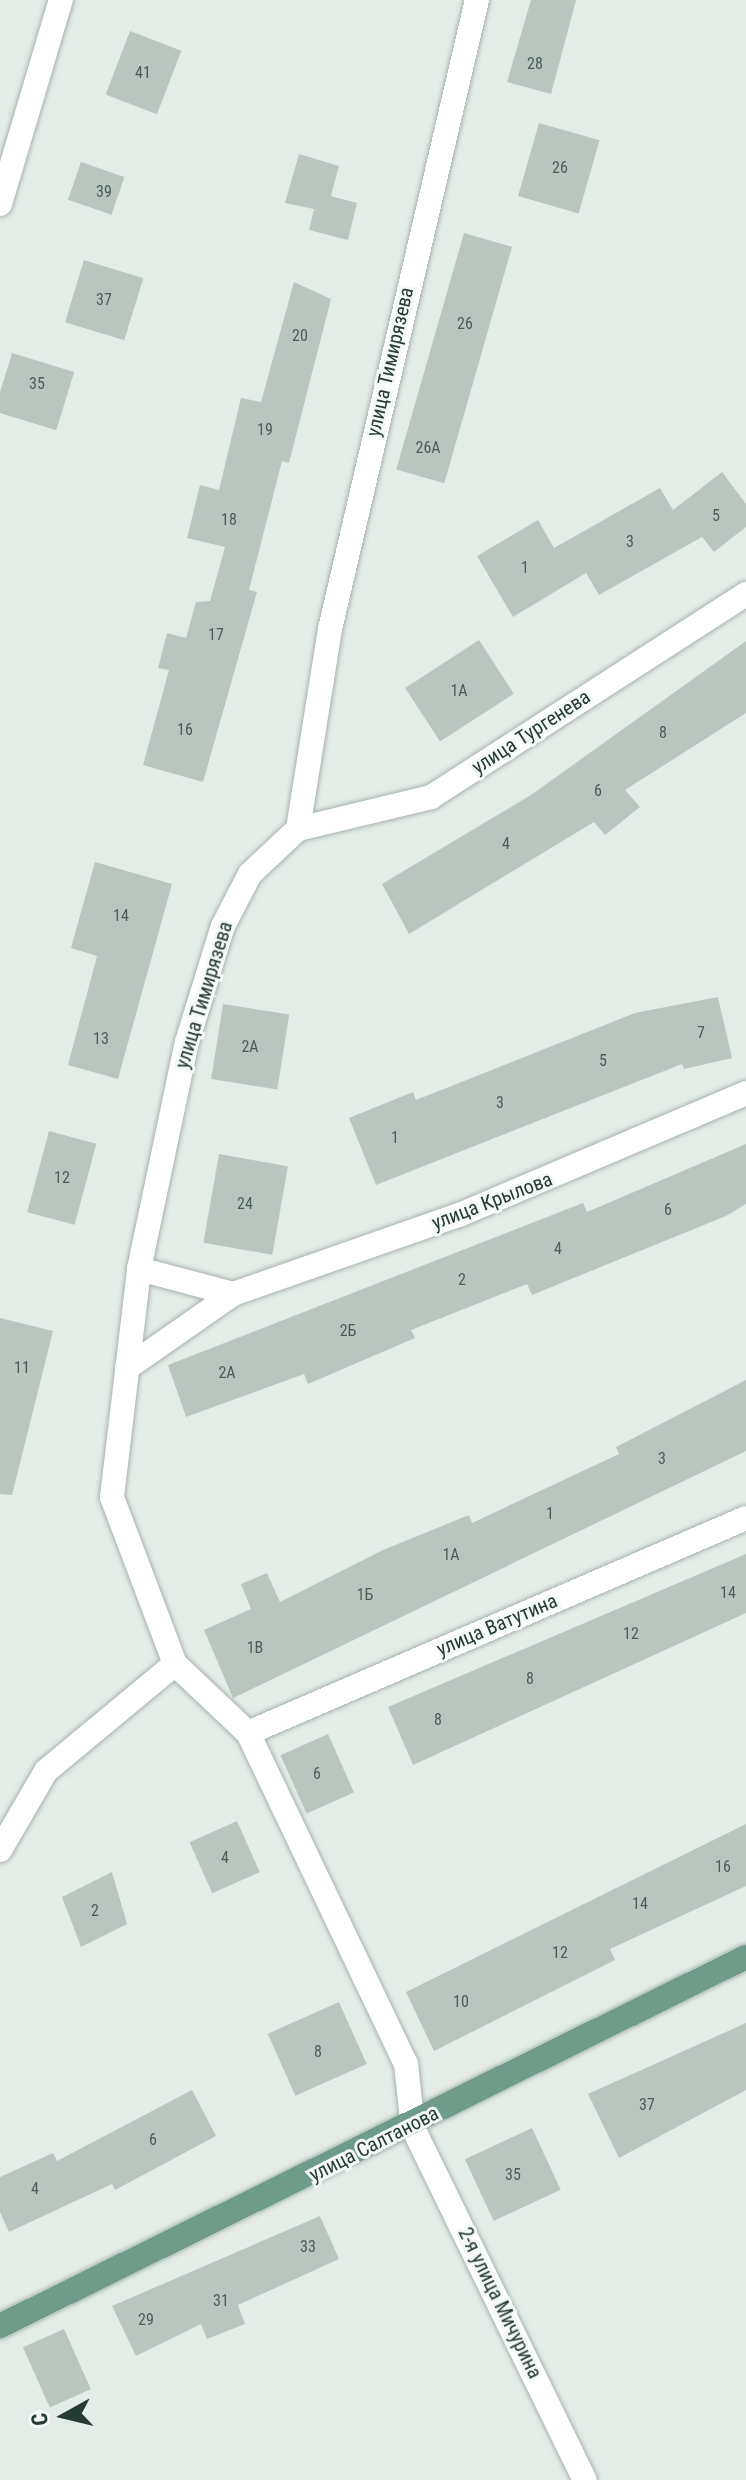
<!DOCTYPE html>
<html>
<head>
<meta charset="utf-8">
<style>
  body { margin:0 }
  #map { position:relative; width:746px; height:2480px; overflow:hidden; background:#e4ece7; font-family:"Roboto Condensed",sans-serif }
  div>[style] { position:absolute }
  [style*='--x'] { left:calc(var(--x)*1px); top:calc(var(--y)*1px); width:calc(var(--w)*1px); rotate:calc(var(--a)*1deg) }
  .building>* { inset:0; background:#b9c6c0; transform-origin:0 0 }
  .roads { filter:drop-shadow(0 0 2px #a7b3ad) drop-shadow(0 0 2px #a7b3ad) }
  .minor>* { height:24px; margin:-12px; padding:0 12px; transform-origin:12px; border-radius:12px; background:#fff }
  .major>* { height:24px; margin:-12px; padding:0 12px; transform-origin:12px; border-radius:12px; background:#6d9c8b }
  span { translate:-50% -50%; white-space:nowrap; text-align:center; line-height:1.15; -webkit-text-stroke:6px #f4f8f6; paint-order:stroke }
  .number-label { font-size:16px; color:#4a5e56 }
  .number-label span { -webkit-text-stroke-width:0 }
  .street-label { font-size:20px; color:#253b33 }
  .north { position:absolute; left:24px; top:2376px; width:80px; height:80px; -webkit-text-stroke:6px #f4f8f6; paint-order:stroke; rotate:262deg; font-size:22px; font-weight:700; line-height:32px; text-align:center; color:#253b33 }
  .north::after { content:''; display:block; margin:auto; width:28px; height:36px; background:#253b33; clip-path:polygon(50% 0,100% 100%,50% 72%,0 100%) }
</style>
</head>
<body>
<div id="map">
  <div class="building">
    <div style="clip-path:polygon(531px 0,576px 0,551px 94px,507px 82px)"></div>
    <div style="left:130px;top:31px;width:55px;height:68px;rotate:21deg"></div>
    <div style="left:539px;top:123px;width:63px;height:76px;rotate:16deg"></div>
    <div style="clip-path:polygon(299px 154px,339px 166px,331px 196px,357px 203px,348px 240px,309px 230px,314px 209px,285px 203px)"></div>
    <div style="left:81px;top:162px;width:46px;height:40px;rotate:19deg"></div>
    <div style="left:464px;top:233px;width:50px;height:246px;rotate:16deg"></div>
    <div style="left:84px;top:260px;width:62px;height:65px;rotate:17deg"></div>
    <div style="clip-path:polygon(294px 282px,331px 299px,289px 463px,282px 461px,249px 590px,257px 592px,203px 782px,143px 765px,169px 670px,158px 668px,167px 633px,186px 638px,196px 602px,210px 601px,225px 547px,187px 538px,200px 485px,219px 490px,241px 398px,261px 402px)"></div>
    <div style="left:12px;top:353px;width:65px;height:61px;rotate:17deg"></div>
    <div style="clip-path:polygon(722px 472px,746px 504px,746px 527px,714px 552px,702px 537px,599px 595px,586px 573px,513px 617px,477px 556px,538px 520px,554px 548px,660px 488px,673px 510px)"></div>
    <div style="left:479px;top:640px;width:64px;height:88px;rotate:57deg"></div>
    <div style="clip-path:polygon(746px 641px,746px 713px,625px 790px,640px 807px,605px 835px,594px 822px,409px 934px,382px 884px,531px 795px)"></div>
    <div style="clip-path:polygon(95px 862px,172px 884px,118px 1079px,68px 1065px,97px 956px,71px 948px)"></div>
    <div style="clip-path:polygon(718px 997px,732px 1058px,684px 1069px,682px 1064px,376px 1185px,349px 1118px,413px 1092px,416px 1100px,635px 1013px)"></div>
    <div style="left:223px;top:1004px;width:67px;height:76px;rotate:9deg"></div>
    <div style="left:49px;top:1131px;width:49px;height:84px;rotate:15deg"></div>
    <div style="clip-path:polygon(746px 1144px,746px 1204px,726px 1216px,532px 1295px,527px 1284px,411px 1330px,415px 1338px,308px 1384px,304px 1374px,186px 1417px,168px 1365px,583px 1203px,587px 1212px)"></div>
    <div style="left:219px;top:1154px;width:70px;height:90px;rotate:10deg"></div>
    <div style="clip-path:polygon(0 1318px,53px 1331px,12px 1495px,0 1494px)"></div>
    <div style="clip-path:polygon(746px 1380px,746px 1451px,233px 1698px,204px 1630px,251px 1609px,241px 1584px,267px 1573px,280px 1602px,383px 1550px,469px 1515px,472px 1523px,619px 1454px,616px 1447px)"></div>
    <div style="clip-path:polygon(746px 1554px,746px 1613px,413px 1765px,388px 1707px)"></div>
    <div style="left:328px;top:1734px;width:64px;height:52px;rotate:66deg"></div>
    <div style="left:237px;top:1821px;width:56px;height:52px;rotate:66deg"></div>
    <div style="clip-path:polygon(746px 1824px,746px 1886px,610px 1949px,615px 1960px,434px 2051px,406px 1992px)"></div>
    <div style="clip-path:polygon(112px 1872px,127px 1924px,81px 1947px,62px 1897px)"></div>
    <div style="left:339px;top:2002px;width:68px;height:78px;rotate:66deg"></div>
    <div style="clip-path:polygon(746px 2023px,746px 2090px,619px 2158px,588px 2094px)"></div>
    <div style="clip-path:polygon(192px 2090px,216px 2136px,115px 2190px,112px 2184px,9px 2232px,0 2212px,0 2177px,53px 2153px,57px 2161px)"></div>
    <div style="left:532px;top:2128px;width:68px;height:74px;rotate:65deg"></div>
    <div style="clip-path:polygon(320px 2216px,339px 2259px,238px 2305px,245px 2324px,207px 2339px,201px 2324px,136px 2356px,112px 2306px)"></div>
    <div style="left:64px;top:2329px;width:66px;height:45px;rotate:66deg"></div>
  </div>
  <div class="roads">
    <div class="minor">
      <div style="--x:0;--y:204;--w:213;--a:-73.4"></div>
      <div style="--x:298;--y:829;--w:137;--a:-13.5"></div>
      <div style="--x:431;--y:797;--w:375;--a:-32.8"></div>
      <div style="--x:139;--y:1269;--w:97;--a:14.9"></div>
      <div style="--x:127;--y:1368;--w:129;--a:-34.9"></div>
      <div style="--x:233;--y:1294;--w:239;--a:-19.3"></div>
      <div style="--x:459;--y:1215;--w:312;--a:-23"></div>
      <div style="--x:175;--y:1664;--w:100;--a:43.4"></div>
      <div style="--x:248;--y:1733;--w:367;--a:64.5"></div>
      <div style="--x:406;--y:2064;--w:64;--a:83.8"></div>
      <div style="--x:413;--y:2128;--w:392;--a:64"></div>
      <div style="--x:248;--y:1733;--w:542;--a:-23.35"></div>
      <div style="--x:0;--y:1850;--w:91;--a:-59.8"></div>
      <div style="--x:46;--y:1771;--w:168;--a:-39.7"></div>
      <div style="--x:175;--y:1664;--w:178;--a:-110.7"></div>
      <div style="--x:112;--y:1497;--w:230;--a:-83.2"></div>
      <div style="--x:139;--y:1269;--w:232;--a:-78.1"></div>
      <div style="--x:187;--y:1042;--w:121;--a:-72.8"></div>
      <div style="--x:223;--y:926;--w:59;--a:-62.6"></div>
      <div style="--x:250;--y:874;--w:66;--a:-43.2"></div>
      <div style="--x:298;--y:829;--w:203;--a:-80.9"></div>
      <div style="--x:330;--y:629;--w:646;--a:-76.85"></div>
    </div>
    <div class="major">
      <div style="--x:0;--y:2326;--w:832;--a:-26.32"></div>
    </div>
  </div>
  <div class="number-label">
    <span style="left:535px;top:64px">28</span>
    <span style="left:143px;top:73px">41</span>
    <span style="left:560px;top:168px">26</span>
    <span style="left:104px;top:192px">39</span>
    <span style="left:104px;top:300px">37</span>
    <span style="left:465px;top:324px">26</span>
    <span style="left:300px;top:336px">20</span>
    <span style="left:37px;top:384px">35</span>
    <span style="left:265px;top:430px">19</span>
    <span style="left:428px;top:448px">26А</span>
    <span style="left:716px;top:516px">5</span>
    <span style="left:229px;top:520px">18</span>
    <span style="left:630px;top:542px">3</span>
    <span style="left:525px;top:568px">1</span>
    <span style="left:216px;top:635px">17</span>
    <span style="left:459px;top:691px">1А</span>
    <span style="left:185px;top:730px">16</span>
    <span style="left:663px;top:733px">8</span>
    <span style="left:598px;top:791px">6</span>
    <span style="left:506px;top:844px">4</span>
    <span style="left:121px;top:916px">14</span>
    <span style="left:701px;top:1033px">7</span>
    <span style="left:101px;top:1039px">13</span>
    <span style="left:250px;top:1047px">2А</span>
    <span style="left:603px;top:1061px">5</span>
    <span style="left:500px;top:1103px">3</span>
    <span style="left:395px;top:1138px">1</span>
    <span style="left:62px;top:1178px">12</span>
    <span style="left:245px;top:1204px">24</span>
    <span style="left:668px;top:1210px">6</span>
    <span style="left:558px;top:1249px">4</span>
    <span style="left:462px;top:1280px">2</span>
    <span style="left:348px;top:1331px">2Б</span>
    <span style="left:22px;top:1368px">11</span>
    <span style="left:227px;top:1373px">2А</span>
    <span style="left:662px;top:1459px">3</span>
    <span style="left:550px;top:1514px">1</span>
    <span style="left:451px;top:1555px">1А</span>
    <span style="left:728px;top:1593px">14</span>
    <span style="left:365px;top:1595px">1Б</span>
    <span style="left:631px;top:1634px">12</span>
    <span style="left:255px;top:1648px">1В</span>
    <span style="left:530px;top:1679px">8</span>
    <span style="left:438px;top:1720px">8</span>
    <span style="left:317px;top:1774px">6</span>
    <span style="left:225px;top:1858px">4</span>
    <span style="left:723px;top:1867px">16</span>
    <span style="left:640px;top:1904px">14</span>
    <span style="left:95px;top:1911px">2</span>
    <span style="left:560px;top:1953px">12</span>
    <span style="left:461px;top:2002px">10</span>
    <span style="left:318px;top:2052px">8</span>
    <span style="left:647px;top:2105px">37</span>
    <span style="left:153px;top:2140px">6</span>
    <span style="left:513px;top:2175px">35</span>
    <span style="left:35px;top:2189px">4</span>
    <span style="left:308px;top:2247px">33</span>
    <span style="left:221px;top:2301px">31</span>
    <span style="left:146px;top:2320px">29</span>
  </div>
  <div class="street-label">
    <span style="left:390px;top:362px;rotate:-77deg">улица Тимирязева</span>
    <span style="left:531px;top:732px;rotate:-33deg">улица Тургенева</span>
    <span style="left:204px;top:995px;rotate:-73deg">улица Тимирязева</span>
    <span style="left:492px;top:1201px;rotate:-21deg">улица Крылова</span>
    <span style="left:497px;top:1625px;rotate:-23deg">улица Ватутина</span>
    <span style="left:374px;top:2144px;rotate:-27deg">улица Салтанова</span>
    <span style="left:500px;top:2303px;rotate:64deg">2-я улица Мичурина</span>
  </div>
  <div class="north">С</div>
</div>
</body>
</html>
